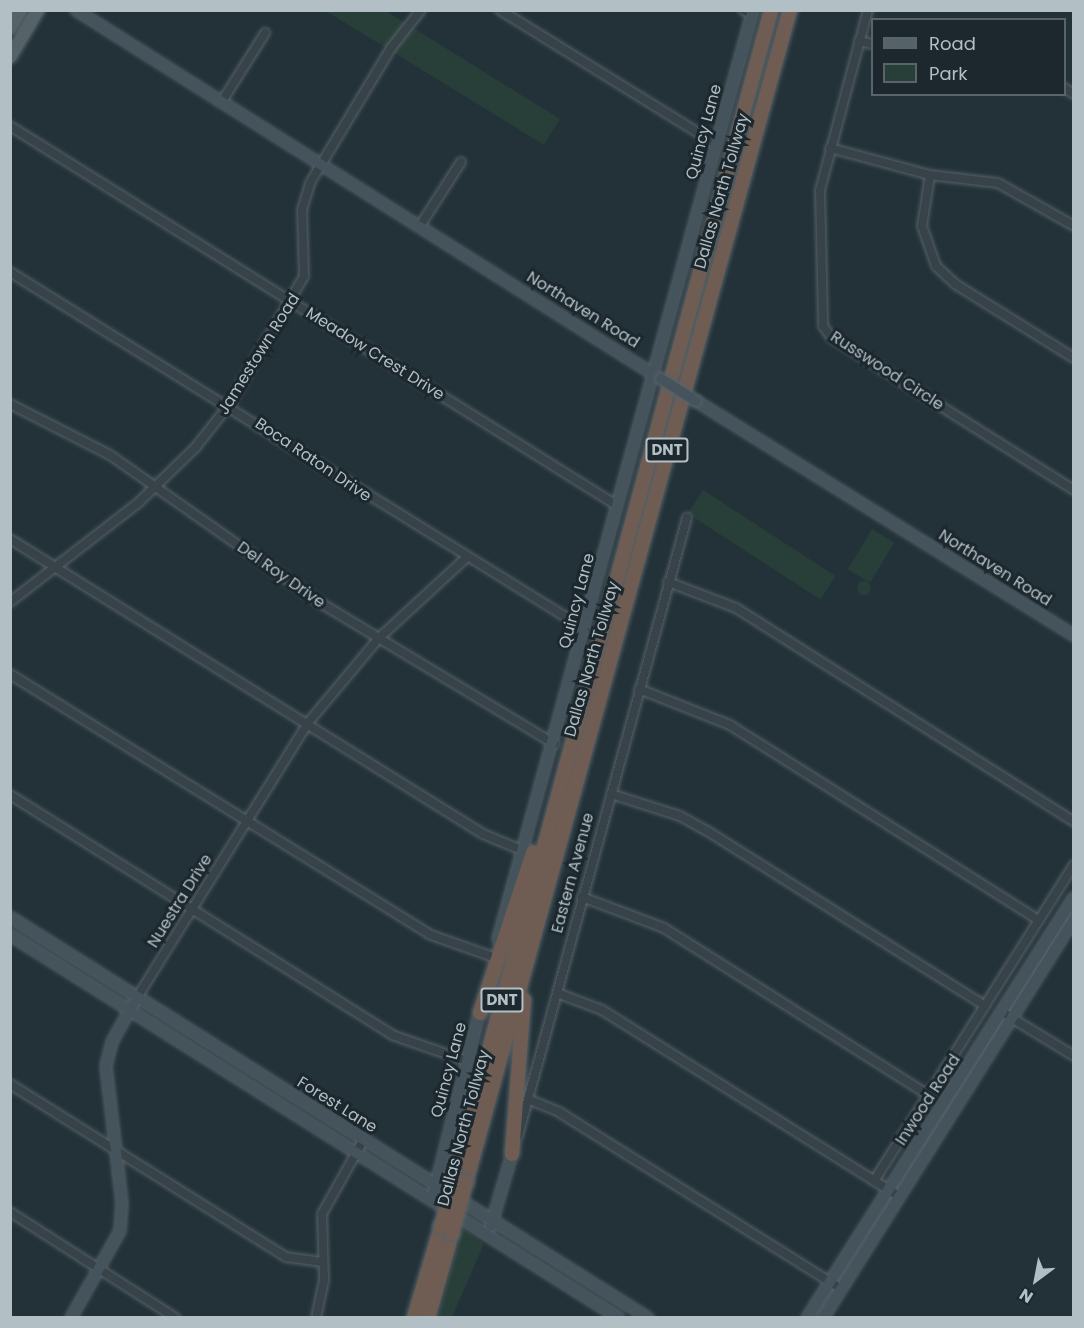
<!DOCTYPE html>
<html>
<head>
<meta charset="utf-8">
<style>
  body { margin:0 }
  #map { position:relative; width:1084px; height:1328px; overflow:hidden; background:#233239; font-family:Poppins,sans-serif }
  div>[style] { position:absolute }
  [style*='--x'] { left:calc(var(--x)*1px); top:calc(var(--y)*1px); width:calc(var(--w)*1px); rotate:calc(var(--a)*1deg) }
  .green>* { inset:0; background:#283e38; transform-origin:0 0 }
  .round { border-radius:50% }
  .roads { filter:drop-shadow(0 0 2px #556167) drop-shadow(0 0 2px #556167) }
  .street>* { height:8px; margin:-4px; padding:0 4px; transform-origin:4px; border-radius:4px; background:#374349 }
  .secondary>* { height:10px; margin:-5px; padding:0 5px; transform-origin:5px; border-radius:5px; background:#45545c }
  .primary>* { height:12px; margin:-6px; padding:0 6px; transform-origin:6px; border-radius:6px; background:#556369 }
  .highway>* { height:14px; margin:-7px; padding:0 7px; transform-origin:7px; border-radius:7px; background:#6f5d54 }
  .bridges { filter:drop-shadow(0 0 2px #556167) drop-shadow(0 0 2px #556167) }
  .secondary-bridge>* { height:10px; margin:-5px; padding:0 5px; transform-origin:5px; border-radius:5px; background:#45545c }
  .highway-bridge>* { height:14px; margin:-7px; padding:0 7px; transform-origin:7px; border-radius:7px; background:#6f5d54 }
  span { translate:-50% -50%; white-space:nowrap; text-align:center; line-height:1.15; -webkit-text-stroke:6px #1c282e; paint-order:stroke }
  .shield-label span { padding:2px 4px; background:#1c282e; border:2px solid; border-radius:4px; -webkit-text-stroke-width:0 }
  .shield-label { font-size:15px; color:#b2bfc5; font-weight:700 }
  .street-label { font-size:16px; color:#b2bfc5 }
  .frame { position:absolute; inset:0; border:12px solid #b2bfc5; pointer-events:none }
  .legend { position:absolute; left:871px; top:18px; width:195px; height:78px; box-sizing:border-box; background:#1c282e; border:2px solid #58646a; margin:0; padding:8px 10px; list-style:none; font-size:18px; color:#b2bfc5 }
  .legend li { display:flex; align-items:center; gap:12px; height:30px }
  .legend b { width:30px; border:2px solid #58646a }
  .north { position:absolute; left:1006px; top:1250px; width:60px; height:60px; -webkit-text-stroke:4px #1c282e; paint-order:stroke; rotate:212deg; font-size:16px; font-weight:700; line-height:24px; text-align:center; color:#b2bfc5 }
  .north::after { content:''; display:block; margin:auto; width:21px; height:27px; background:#b2bfc5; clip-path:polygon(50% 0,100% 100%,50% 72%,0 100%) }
</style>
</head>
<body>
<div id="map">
  <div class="green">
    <div style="clip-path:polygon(326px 11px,386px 11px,560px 119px,544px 145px)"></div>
    <div style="left:703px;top:490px;width:158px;height:28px;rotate:33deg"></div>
    <div style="left:872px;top:529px;width:26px;height:47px;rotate:31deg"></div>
    <div class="round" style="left:857px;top:581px;width:14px;height:14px"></div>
    <div style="clip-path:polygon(463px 1228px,484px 1244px,452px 1317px,438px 1317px)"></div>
  </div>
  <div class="roads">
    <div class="street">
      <div style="--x:500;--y:10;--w:254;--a:31.8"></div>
      <div style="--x:743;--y:10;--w:10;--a:24"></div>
      <div style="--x:868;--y:10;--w:186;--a:104.9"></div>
      <div style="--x:820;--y:190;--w:136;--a:88.7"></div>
      <div style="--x:823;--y:326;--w:14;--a:54"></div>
      <div style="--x:831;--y:337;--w:287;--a:32.2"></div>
      <div style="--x:859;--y:41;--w:13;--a:13"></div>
      <div style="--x:1064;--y:88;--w:12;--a:31"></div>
      <div style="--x:221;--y:103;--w:83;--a:-57.8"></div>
      <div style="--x:10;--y:126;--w:717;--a:32.01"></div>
      <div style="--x:830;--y:148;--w:104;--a:15.1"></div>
      <div style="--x:930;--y:175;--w:68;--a:6.7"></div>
      <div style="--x:998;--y:183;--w:87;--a:29.5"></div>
      <div style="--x:930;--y:175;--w:52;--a:98.9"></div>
      <div style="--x:922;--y:226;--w:42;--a:70.7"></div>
      <div style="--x:936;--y:266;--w:26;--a:43"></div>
      <div style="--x:955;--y:284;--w:140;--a:31.9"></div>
      <div style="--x:420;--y:226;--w:76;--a:-57.4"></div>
      <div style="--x:10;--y:272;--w:677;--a:31.83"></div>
      <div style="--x:10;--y:404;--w:112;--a:27"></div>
      <div style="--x:110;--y:455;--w:256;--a:35.1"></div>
      <div style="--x:319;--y:602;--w:275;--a:31.1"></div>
      <div style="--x:10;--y:539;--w:557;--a:31.95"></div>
      <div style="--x:483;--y:834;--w:44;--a:22.5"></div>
      <div style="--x:668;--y:582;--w:73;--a:20.9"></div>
      <div style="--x:736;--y:608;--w:400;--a:32.3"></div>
      <div style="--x:10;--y:602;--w:160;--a:-37.7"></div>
      <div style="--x:137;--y:504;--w:81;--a:-44"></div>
      <div style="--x:195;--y:448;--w:55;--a:-51.7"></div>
      <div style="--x:229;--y:405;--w:149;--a:-59.8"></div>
      <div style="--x:304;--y:276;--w:66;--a:-91.7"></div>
      <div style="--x:302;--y:210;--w:28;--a:-73"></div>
      <div style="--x:310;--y:183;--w:157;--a:-59"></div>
      <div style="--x:391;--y:48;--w:48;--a:-51.7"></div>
      <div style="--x:10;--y:674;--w:495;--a:31.8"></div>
      <div style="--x:431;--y:935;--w:66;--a:19.5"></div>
      <div style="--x:639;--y:689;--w:98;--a:21.6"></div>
      <div style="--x:730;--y:725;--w:365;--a:32.3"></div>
      <div style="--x:611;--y:794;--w:72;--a:17.7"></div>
      <div style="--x:680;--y:816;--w:33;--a:29"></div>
      <div style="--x:709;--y:832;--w:326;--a:32.2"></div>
      <div style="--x:10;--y:795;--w:451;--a:32.1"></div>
      <div style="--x:392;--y:1035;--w:79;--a:19.1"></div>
      <div style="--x:582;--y:897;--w:88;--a:20.7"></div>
      <div style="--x:664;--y:928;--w:312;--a:32.3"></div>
      <div style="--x:557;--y:993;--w:48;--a:20.7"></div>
      <div style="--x:602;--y:1010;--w:350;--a:32.1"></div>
      <div style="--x:138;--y:996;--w:320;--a:-58.1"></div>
      <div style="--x:307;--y:724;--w:112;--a:-50.1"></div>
      <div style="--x:379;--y:638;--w:117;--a:-42.6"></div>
      <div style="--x:1002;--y:1012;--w:84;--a:31.4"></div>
      <div style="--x:10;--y:1084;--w:326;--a:32.1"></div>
      <div style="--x:286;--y:1257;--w:36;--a:8"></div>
      <div style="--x:530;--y:1100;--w:31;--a:22"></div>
      <div style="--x:559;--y:1112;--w:333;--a:32.1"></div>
      <div style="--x:518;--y:1136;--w:641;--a:-74.71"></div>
      <div style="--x:874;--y:1181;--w:374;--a:-57.7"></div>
      <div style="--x:10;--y:1212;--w:197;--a:32.6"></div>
      <div style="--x:316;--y:1318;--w:39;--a:-78"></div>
      <div style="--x:324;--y:1280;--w:66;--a:-91.7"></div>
      <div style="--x:322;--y:1214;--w:86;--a:-60.8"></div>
    </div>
    <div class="secondary">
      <div style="--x:76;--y:10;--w:686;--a:32.25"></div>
      <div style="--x:696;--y:401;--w:445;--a:31.8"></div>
      <div style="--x:10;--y:917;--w:754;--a:32.15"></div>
      <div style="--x:10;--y:935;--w:719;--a:32.17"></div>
      <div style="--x:498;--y:939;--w:963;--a:-74.65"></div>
      <div style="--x:432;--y:1200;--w:200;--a:-75.8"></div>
      <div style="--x:491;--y:1226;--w:75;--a:-73.7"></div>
      <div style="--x:71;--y:1318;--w:100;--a:-60.6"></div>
      <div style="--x:120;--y:1231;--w:28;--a:-86"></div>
      <div style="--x:122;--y:1203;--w:138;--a:-96.7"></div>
      <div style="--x:106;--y:1066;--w:25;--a:-76"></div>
      <div style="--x:112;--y:1042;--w:43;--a:-61.1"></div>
      <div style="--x:807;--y:1318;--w:498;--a:-57.6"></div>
      <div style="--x:823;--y:1318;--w:471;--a:-57.8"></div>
    </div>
    <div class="primary">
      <div style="--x:10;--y:28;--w:21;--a:-59"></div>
      <div style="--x:10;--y:57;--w:55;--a:-59.2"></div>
    </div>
    <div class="highway">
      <div style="--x:480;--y:1013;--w:169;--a:-71.7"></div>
      <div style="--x:512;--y:1154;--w:155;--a:-85.6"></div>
      <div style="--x:455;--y:1175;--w:1207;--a:-74.82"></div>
      <div style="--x:466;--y:1182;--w:1216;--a:-74.55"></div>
      <div style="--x:414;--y:1318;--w:95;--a:-73.5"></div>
      <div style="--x:428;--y:1318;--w:88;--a:-74.2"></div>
    </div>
  </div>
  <div class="bridges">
    <div class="secondary-bridge">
      <div style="--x:661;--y:379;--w:41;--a:32.2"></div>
    </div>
    <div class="highway-bridge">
      <div style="--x:441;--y:1227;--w:54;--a:-74.9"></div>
      <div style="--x:452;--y:1233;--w:53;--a:-74.6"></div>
    </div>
  </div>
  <div class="shield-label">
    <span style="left:667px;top:450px">DNT</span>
    <span style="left:502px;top:1000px">DNT</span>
  </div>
  <div class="street-label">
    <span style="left:704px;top:132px;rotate:-75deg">Quincy Lane</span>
    <span style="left:722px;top:191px;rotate:-74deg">Dallas North Tollway</span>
    <span style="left:583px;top:310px;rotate:32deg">Northaven Road</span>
    <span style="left:259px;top:354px;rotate:-58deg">Jamestown Road</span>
    <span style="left:375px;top:354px;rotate:32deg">Meadow Crest Drive</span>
    <span style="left:887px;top:371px;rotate:33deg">Russwood Circle</span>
    <span style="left:313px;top:460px;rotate:34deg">Boca Raton Drive</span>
    <span style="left:995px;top:568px;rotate:32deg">Northaven Road</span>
    <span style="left:281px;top:575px;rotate:35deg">Del Roy Drive</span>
    <span style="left:577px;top:601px;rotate:-75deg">Quincy Lane</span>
    <span style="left:592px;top:659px;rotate:-74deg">Dallas North Tollway</span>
    <span style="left:573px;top:873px;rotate:-75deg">Eastern Avenue</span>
    <span style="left:180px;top:901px;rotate:-58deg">Nuestra Drive</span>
    <span style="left:449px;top:1070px;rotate:-75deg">Quincy Lane</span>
    <span style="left:928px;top:1100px;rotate:-57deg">Inwood Road</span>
    <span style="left:337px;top:1105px;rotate:32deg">Forest Lane</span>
    <span style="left:464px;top:1128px;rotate:-75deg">Dallas North Tollway</span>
  </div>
  <div class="frame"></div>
  <ul class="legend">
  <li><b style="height:8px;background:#556369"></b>Road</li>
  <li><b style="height:16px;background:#283e38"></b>Park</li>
  </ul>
  <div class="north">N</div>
</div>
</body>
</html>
